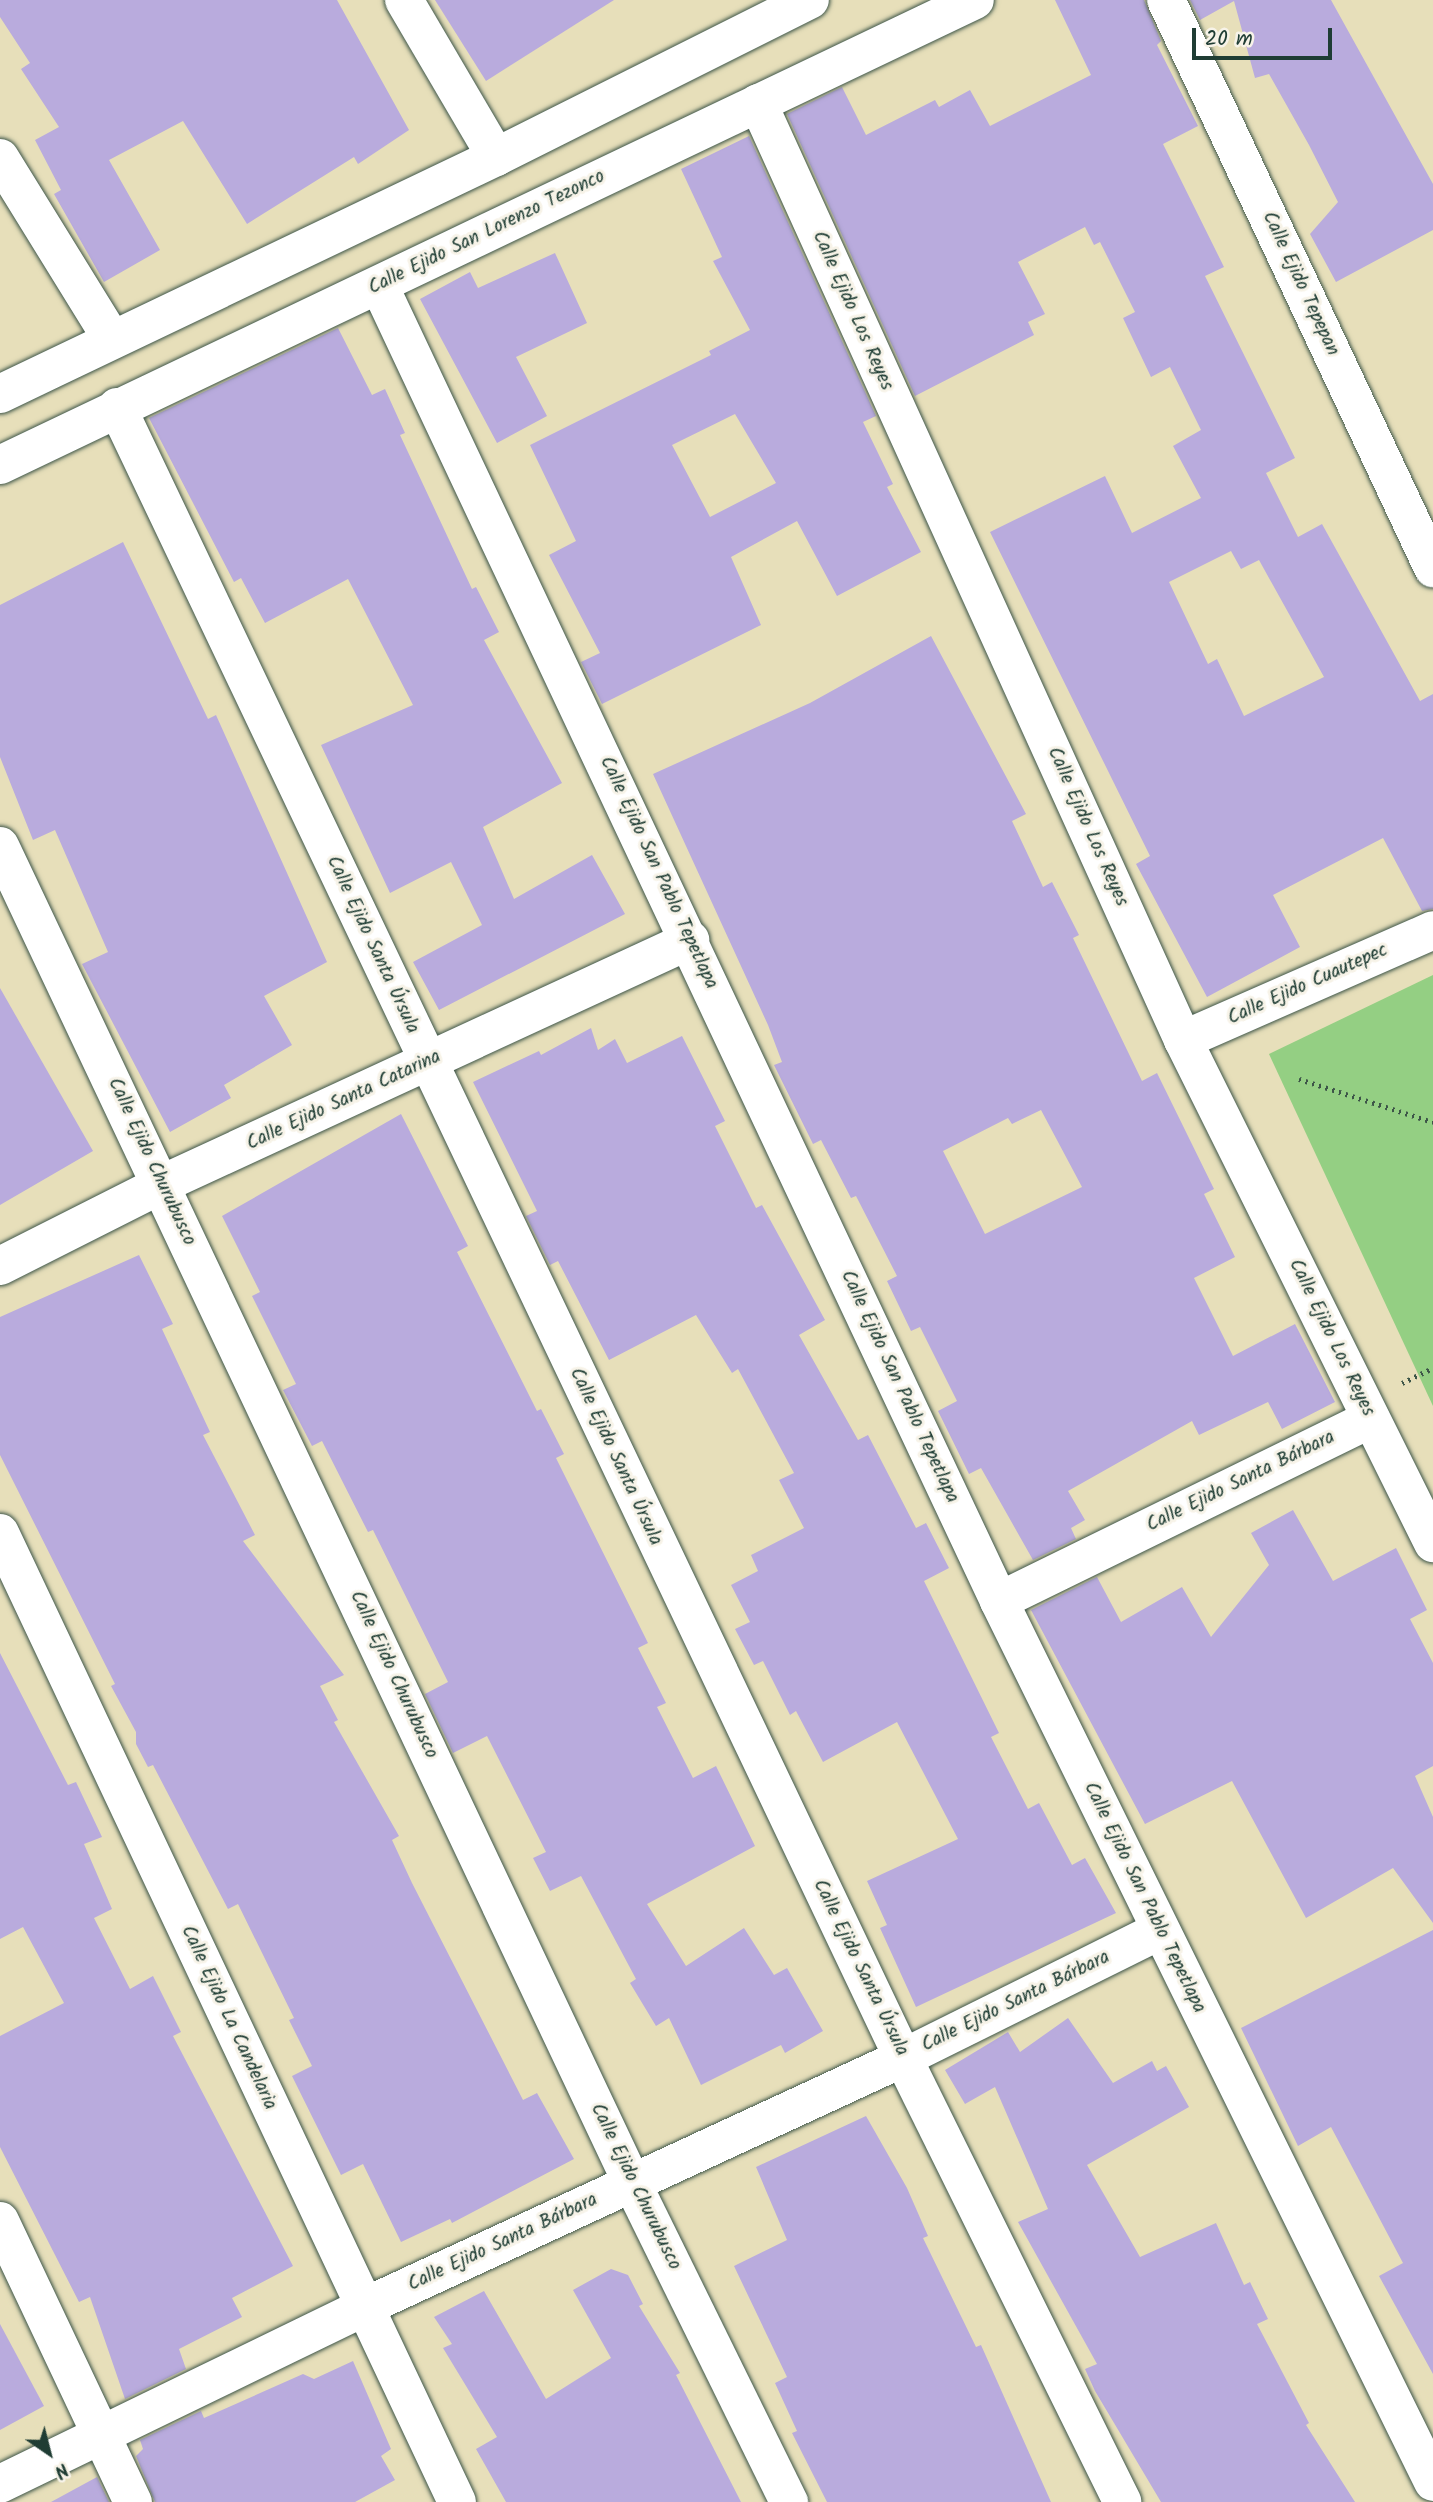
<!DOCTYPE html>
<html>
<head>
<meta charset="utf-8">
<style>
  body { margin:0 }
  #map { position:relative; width:1433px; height:2502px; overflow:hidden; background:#e7dfba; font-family:Kalam,sans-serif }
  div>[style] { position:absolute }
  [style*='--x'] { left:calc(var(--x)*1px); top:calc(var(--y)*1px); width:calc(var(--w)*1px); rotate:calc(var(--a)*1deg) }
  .green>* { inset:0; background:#94cf83 }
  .building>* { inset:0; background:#b9abdd }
  .path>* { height:4.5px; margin-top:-2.25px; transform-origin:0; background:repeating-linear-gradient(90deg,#3d5548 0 2px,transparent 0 7px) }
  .roads { filter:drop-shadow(0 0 2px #3d5548) drop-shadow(0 0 2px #3d5548) }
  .street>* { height:38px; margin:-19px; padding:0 19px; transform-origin:19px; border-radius:19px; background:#fff }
  .secondary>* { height:38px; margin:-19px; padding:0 19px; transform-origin:19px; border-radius:19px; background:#fff }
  span { translate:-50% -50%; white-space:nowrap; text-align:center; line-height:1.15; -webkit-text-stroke:6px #f7f3e8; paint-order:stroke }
  .street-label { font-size:19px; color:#1f3d34 }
  .north { position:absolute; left:14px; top:2418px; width:70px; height:70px; -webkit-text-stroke:5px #f7f3e8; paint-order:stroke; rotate:145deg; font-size:19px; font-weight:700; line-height:28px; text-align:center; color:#1f3d34 }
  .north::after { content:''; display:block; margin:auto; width:24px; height:32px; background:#1f3d34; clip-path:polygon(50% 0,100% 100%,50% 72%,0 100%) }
  .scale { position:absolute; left:1192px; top:28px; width:140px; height:32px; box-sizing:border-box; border:4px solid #1f3d34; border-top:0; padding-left:9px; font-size:21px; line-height:24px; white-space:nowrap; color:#1f3d34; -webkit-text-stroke:5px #f7f3e8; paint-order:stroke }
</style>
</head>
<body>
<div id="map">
  <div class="green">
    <div style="clip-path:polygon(1433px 975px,1433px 1406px,1269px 1054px)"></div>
  </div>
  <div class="building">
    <div style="clip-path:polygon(0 0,337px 0,409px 130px,358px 164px,354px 157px,247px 224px,183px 121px,109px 160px,160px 250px,104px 282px,54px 194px,61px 190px,35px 140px,59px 127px,21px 69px,30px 63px,0 17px)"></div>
    <div style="clip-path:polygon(435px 0,614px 0,486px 81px)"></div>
    <div style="clip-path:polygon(evenodd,1055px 0,1144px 0,1161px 41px,1157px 45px,1198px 126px,1163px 144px,1224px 267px,1205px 276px,1295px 458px,1266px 473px,1298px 537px,1322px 524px,1420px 701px,1433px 694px,1433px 909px,1422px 911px,1383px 838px,1273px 895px,1300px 947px,1207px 997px,1136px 864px,1150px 856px,990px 532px,1105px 476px,1132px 533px,1201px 498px,1173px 446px,1201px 430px,1170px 367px,1151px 377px,1123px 318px,1135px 312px,1100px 242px,1094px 245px,1085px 227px,1018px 262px,1045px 314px,1028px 322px,1034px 335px,915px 396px,787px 114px,842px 87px,866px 135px,935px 100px,939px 107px,970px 90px,990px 126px,1091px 75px,1055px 0,1231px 551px,1241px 569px,1259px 560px,1324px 677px,1244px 716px,1217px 659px,1208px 664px,1169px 582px,1231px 551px)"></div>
    <div style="clip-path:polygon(1190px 0,1331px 0,1433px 184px,1433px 230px,1336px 282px,1310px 234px,1338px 202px,1309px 145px,1269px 74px,1255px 78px,1234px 1px,1200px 20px)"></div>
    <div style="clip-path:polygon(evenodd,749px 136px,876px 416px,863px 422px,893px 484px,887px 487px,921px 552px,837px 596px,797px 521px,731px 557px,761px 625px,602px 704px,581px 662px,600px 653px,549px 555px,576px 541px,530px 445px,711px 355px,709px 351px,750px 330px,713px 261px,722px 257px,681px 169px,749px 136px,735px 414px,776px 483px,710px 517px,672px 445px,735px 414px)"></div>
    <div style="clip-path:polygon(555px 253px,587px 323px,516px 357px,547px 416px,497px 443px,420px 299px,470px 272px,478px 288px)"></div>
    <div style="clip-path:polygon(338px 328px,372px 395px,385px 389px,405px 433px,400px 435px,472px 589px,476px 587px,499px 632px,484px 640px,562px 783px,483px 827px,514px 899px,592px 855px,625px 914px,439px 1010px,413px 962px,482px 925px,451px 862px,390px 893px,321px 745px,413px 705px,348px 579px,265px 623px,241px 578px,234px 582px,149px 418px)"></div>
    <div style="clip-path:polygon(123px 542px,208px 719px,216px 715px,327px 962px,264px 996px,292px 1045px,224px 1085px,231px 1098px,170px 1132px,82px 964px,108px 952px,55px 830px,33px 840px,0 757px,0 605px)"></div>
    <div style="clip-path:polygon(evenodd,931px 636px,1026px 814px,1012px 821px,1043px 887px,1052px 882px,1079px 935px,1073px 938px,1142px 1081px,1157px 1073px,1214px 1189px,1204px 1194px,1235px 1257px,1194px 1278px,1233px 1356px,1295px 1324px,1335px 1402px,1282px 1429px,1268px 1402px,1199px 1435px,1192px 1421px,1068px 1491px,1085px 1520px,1071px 1528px,1076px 1539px,1033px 1560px,981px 1468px,969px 1474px,938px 1411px,957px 1401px,920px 1327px,911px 1331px,887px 1281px,897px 1276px,856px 1196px,851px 1198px,821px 1140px,813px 1144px,774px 1065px,782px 1062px,768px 1025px,653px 774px,810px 703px,931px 636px,1041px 1110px,1082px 1187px,985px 1234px,943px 1151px,1008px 1118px,1012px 1124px,1041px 1110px)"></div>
    <div style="clip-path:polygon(0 988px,93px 1151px,0 1205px)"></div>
    <div style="clip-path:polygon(591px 1028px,598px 1050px,615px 1039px,627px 1063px,682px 1036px,725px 1121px,715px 1126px,756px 1208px,762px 1205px,825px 1320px,799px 1335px,858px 1440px,868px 1435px,916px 1528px,926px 1523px,949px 1568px,924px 1581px,999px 1733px,991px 1737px,1028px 1809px,1039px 1803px,1072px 1865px,1085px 1858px,1116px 1913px,916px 2007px,880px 1928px,887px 1925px,867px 1881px,958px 1839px,897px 1722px,823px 1762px,796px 1711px,790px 1715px,763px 1661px,754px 1665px,735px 1629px,750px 1622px,731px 1585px,758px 1571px,751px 1555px,804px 1528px,779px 1480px,794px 1473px,738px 1369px,732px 1373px,696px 1315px,609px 1360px,558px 1261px,550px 1265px,526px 1216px,537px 1211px,473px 1082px,539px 1051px,541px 1055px)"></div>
    <div style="clip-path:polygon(401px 1114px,468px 1246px,457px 1252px,537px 1411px,541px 1409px,564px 1454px,556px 1458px,648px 1643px,638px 1648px,666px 1703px,657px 1707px,693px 1778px,716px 1766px,755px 1846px,647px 1904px,686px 1966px,744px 1928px,774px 1975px,787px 1968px,823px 2031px,785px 2053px,781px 2045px,701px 2085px,669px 2018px,656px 2026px,630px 1983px,636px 1979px,581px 1876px,550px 1891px,533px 1858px,546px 1852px,487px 1736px,453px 1753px,425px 1694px,448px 1682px,373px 1530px,368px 1532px,322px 1441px,312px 1446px,283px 1390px,296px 1384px,252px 1296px,260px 1292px,222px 1216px)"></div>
    <div style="clip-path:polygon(139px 1255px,173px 1324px,162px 1329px,210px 1432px,203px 1435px,255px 1535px,243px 1541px,344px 1675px,320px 1686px,338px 1720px,334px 1722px,399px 1836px,392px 1840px,412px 1883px,523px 2100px,537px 2093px,574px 2159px,452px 2223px,450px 2219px,401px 2242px,363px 2164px,341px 2175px,292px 2076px,312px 2066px,289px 2020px,294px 2018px,238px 1904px,228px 1909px,153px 1765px,148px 1767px,136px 1744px,136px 1732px,111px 1686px,115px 1684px,0 1455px,0 1317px)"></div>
    <div style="clip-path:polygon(1293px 1510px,1333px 1581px,1396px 1548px,1427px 1610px,1410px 1619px,1433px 1663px,1433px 1766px,1415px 1776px,1433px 1817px,1433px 1923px,1393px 1868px,1306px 1918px,1232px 1781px,1145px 1824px,1031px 1610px,1097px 1577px,1121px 1622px,1182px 1587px,1211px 1637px,1269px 1565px,1251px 1533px)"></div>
    <div style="clip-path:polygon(0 1653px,68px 1785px,76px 1782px,102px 1837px,84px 1844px,112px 1909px,94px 1918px,130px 1989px,153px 1976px,181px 2032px,173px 2036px,293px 2266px,232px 2298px,242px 2317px,179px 2349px,186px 2369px,125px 2399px,90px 2297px,79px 2302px,0 2147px,0 2036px,64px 2003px,23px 1927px,0 1939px)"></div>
    <div style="clip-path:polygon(1433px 1930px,1433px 2374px,1379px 2276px,1403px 2263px,1331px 2127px,1298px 2146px,1241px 2028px)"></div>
    <div style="clip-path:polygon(1068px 2018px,1113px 2083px,1152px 2061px,1157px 2071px,1166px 2066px,1189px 2107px,1087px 2165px,1140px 2257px,1216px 2223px,1244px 2285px,1250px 2282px,1268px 2319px,1257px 2324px,1309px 2423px,1306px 2425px,1355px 2502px,1161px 2502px,1095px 2391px,1085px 2369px,1097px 2364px,1018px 2222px,1048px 2209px,995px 2087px,965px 2104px,945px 2070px,1008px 2032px,1020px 2052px)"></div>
    <div style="clip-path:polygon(866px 2116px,907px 2188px,928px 2236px,923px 2238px,976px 2347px,981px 2345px,1051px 2502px,827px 2502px,792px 2433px,797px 2431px,775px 2383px,787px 2377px,734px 2266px,787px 2240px,756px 2167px)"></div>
    <div style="clip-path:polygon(611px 2269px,628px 2275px,643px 2304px,639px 2306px,680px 2373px,676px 2375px,741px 2502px,506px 2502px,476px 2449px,497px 2437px,443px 2348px,452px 2344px,434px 2317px,484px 2291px,546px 2399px,611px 2358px,573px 2290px)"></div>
    <div style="clip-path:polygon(0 2324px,44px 2406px,0 2430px)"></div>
    <div style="clip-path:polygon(353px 2361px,391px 2449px,381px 2456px,395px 2480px,355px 2502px,155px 2502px,136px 2456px,143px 2449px,140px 2440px,201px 2411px,204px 2418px,303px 2374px,314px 2379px)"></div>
    <div style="clip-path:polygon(97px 2477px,109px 2502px,51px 2502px)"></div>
  </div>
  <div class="path">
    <div style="--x:1299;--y:1079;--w:141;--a:17.8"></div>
    <div style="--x:1402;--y:1383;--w:34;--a:-26"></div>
  </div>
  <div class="roads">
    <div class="street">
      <div style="--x:404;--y:0;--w:182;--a:59.6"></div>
      <div style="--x:1166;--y:0;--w:628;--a:64.82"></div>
      <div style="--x:758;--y:103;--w:1029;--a:65.6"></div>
      <div style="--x:1183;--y:1040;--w:562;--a:63.57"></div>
      <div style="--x:0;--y:158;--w:213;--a:58.3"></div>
      <div style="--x:379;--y:285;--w:1455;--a:64.77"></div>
      <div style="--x:999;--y:1601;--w:982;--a:63.77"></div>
      <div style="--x:117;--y:407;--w:1829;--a:64.54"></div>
      <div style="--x:903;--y:2058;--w:495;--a:63.7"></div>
      <div style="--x:0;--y:846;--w:1479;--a:64.7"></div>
      <div style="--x:632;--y:2183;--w:356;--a:63.8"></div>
      <div style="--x:1183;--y:1040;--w:273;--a:-23.7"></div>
      <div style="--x:0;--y:1266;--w:182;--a:-26.8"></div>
      <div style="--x:162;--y:1184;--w:582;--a:-24.8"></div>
      <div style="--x:0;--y:1533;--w:1071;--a:64.75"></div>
      <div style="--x:999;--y:1601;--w:414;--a:-26.1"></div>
      <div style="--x:0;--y:2221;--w:311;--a:64.7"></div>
      <div style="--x:0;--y:2484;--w:405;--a:-25.9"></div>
      <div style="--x:364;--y:2307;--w:594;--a:-24.8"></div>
      <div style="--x:903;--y:2058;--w:286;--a:-26.4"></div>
    </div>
    <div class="secondary">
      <div style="--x:0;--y:394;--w:550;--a:-25.54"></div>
      <div style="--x:496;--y:157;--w:351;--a:-26.6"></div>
      <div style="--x:0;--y:465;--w:1080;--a:-25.5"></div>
    </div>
  </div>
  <div class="street-label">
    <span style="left:487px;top:233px;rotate:-26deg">Calle Ejido San Lorenzo Tezonco</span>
    <span style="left:1300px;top:284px;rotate:65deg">Calle Ejido Tepepan</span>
    <span style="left:852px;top:311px;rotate:66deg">Calle Ejido Los Reyes</span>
    <span style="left:1087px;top:827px;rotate:66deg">Calle Ejido Los Reyes</span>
    <span style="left:658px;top:873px;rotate:65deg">Calle Ejido San Pablo Tepetlapa</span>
    <span style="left:372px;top:945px;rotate:65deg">Calle Ejido Santa Úrsula</span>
    <span style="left:1308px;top:985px;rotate:-24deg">Calle Ejido Cuautepec</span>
    <span style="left:344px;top:1101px;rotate:-25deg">Calle Ejido Santa Catarina</span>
    <span style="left:151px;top:1162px;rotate:65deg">Calle Ejido Churubusco</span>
    <span style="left:1331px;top:1338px;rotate:64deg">Calle Ejido Los Reyes</span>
    <span style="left:899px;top:1387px;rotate:65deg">Calle Ejido San Pablo Tepetlapa</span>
    <span style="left:615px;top:1457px;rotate:65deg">Calle Ejido Santa Úrsula</span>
    <span style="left:1241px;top:1482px;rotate:-26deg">Calle Ejido Santa Bárbara</span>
    <span style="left:393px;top:1675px;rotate:65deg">Calle Ejido Churubusco</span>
    <span style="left:1144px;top:1898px;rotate:64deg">Calle Ejido San Pablo Tepetlapa</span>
    <span style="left:860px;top:1968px;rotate:64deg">Calle Ejido Santa Úrsula</span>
    <span style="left:1016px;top:2002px;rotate:-26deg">Calle Ejido Santa Bárbara</span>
    <span style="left:228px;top:2018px;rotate:65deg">Calle Ejido La Candelaria</span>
    <span style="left:635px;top:2187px;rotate:64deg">Calle Ejido Churubusco</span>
    <span style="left:503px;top:2243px;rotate:-25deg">Calle Ejido Santa Bárbara</span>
  </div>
  <div class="north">N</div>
  <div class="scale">20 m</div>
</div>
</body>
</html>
